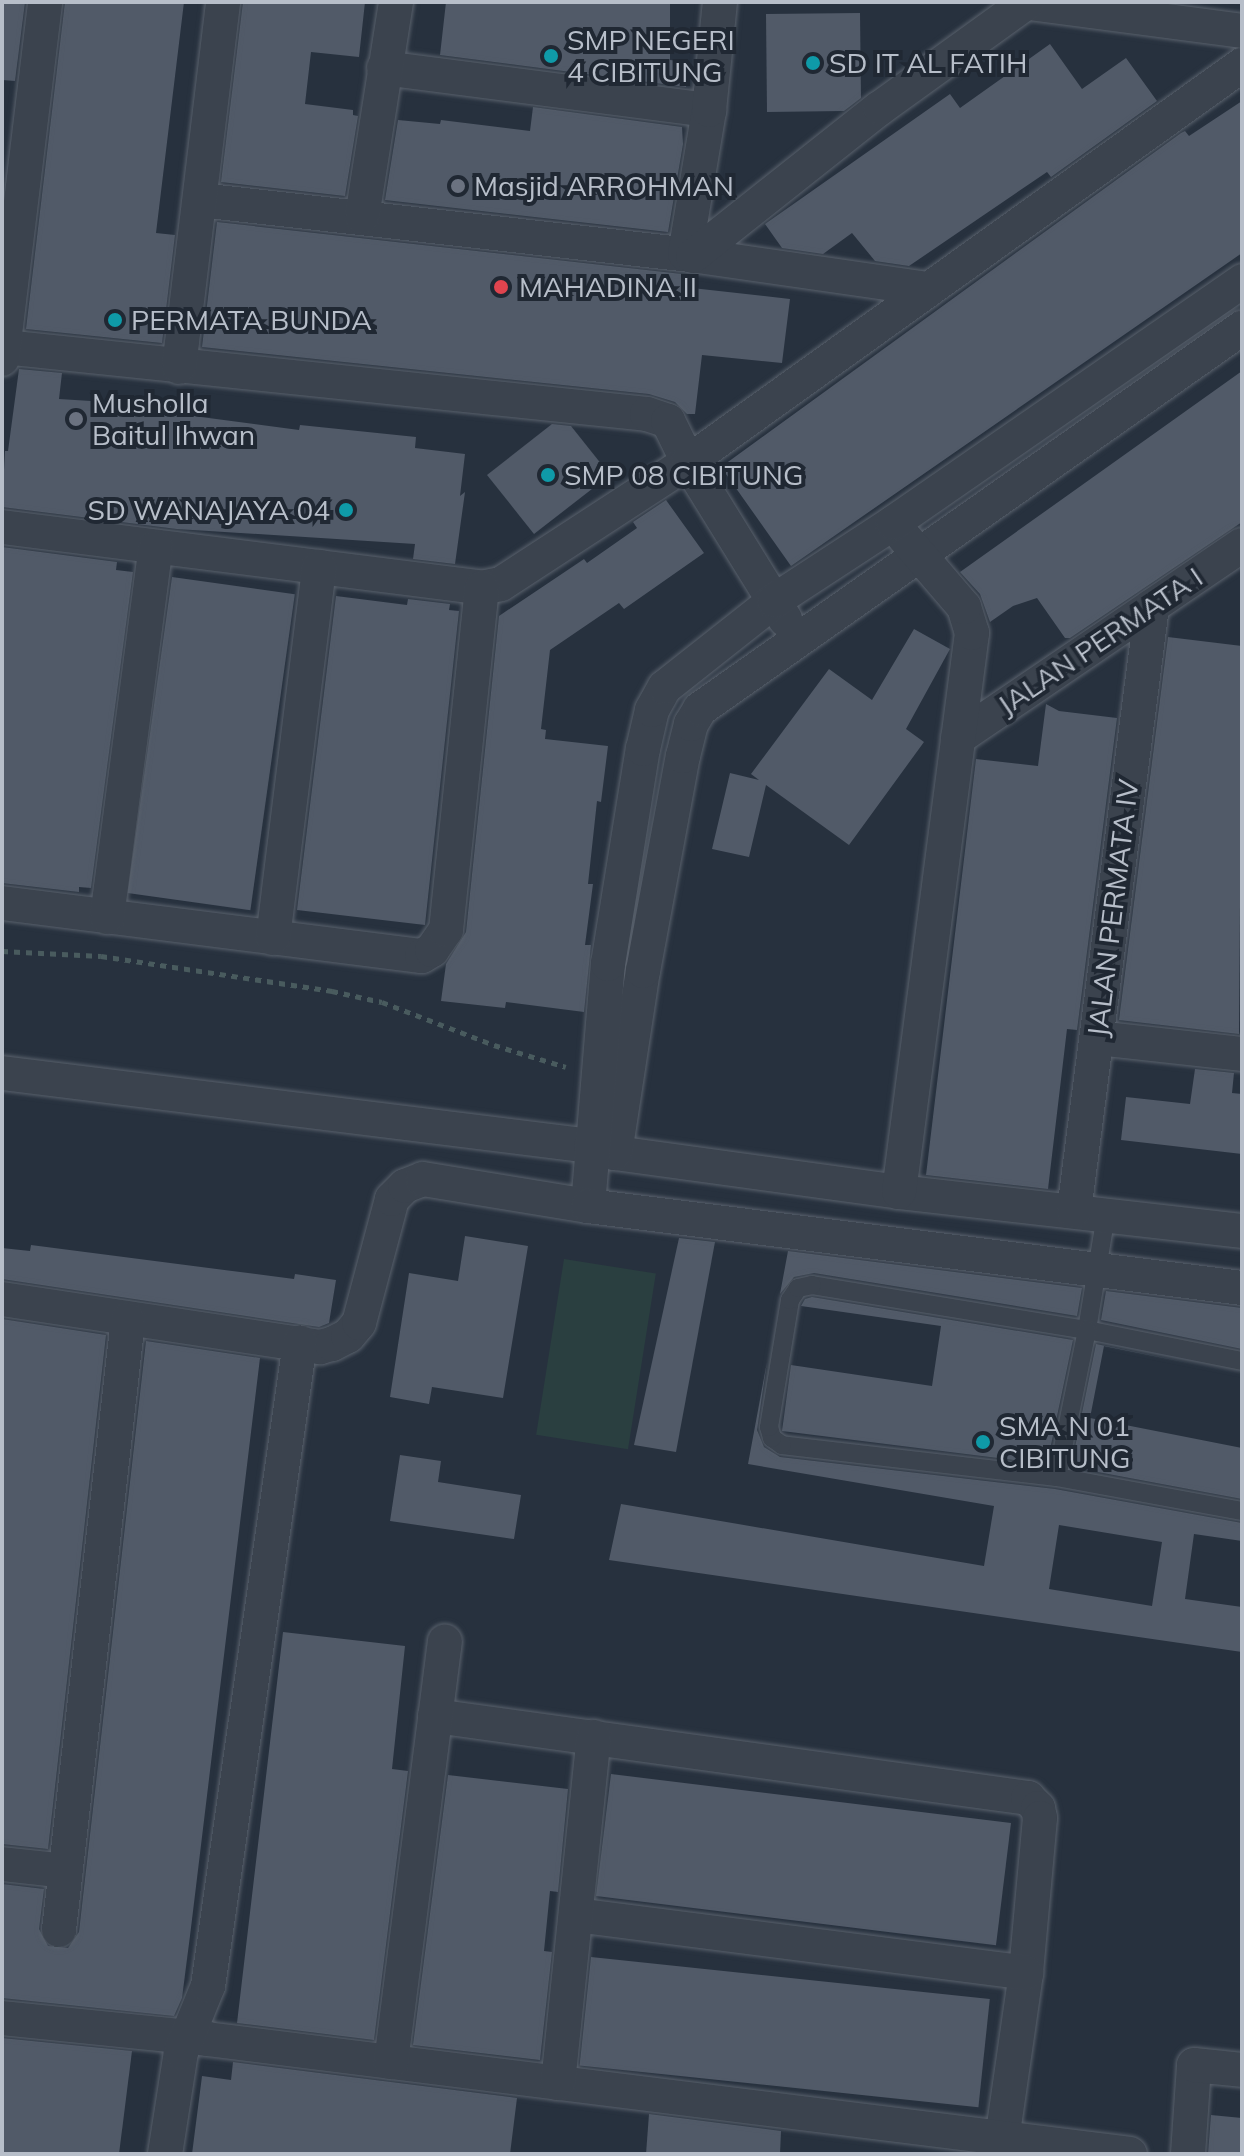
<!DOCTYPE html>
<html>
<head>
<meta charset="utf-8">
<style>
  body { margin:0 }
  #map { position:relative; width:1244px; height:2156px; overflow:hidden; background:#27313e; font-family:Mulish,sans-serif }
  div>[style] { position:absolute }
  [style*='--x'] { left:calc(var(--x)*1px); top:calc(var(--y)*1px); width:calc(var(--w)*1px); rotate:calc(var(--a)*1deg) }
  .green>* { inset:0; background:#2a3f40; transform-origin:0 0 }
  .building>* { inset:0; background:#515a68; transform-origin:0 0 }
  .path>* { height:5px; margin-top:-2.5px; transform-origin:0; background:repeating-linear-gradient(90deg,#495b5e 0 6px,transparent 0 12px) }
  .roads { filter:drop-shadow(0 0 2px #59616c) drop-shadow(0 0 2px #59616c) }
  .lane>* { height:18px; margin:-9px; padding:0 9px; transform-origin:9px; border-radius:9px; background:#3b434e }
  .street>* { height:34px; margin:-17px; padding:0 17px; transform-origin:17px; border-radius:17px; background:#3b434e }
  .dots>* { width:22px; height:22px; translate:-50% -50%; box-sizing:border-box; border:4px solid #202833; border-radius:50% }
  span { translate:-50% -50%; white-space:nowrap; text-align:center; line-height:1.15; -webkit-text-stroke:8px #202833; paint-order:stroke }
  .poi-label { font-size:28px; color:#b7bec9 }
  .left { translate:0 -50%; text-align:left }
  .right { translate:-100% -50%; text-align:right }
  .street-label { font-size:28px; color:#b7bec9 }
  .frame { position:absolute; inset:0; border:4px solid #b7bec9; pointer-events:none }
</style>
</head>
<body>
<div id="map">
  <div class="green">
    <div style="left:564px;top:1259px;width:93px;height:178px;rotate:9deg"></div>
  </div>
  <div class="building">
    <div style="clip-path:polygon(2px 2px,25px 2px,15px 81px,2px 80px)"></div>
    <div style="clip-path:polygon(65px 2px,184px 2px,156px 233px,175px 235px,162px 343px,26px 329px)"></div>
    <div style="clip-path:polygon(243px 2px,365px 2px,359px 57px,311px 52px,305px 104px,353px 110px,353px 115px,358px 116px,345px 196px,221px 182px)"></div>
    <div style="clip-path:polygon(446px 2px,670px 2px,670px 60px,689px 62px,686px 87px,440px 55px)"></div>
    <div style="clip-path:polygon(860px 13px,861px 98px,844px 111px,767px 112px,766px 14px)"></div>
    <div style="clip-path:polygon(1050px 44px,1082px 89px,1126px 58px,1157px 101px,1051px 177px,1047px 172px,909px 266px,875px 261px,852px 233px,823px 254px,782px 248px,765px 224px,950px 94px,960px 108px)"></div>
    <div style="clip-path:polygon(1242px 101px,1242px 253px,791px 566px,721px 467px,1181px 133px,1185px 131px,1189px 136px)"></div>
    <div style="clip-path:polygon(533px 107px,682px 127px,683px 144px,668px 232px,385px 200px,398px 120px,440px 124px,441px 120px,530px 131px)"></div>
    <div style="clip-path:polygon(217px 222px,682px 274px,683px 287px,790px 299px,782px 363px,702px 355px,695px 414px,687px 414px,675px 402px,649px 394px,202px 347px)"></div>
    <div style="clip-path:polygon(19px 369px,62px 373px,59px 399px,187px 407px,186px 415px,299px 430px,300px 425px,416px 437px,415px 448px,465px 454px,460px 496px,465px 492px,455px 564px,413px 559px,415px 544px,177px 529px,2px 507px,5px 451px,8px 451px)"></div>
    <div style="clip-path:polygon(1242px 371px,1242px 522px,1070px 638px,1065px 638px,1037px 598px,1013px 606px,990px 622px,980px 594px,960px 572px)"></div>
    <div style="clip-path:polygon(552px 424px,571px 426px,610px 475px,534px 534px,487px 475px)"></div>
    <div style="clip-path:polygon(666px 500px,704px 553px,624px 609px,619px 603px,550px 650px,541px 729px,546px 730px,545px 739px,608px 746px,601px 802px,597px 801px,588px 884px,593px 884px,585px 945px,591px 945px,584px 1012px,506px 1002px,505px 1008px,441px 1001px,446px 964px,466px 932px,499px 616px,584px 559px,587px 563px,637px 528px,633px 522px)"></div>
    <div style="clip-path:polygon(2px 547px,117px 562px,116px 570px,133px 572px,91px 888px,79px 887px,79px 892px,2px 883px)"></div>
    <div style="left:172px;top:577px;width:124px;height:319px;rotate:8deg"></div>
    <div style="clip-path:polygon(336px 596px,407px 605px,408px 599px,450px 604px,449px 610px,459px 611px,425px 925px,297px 910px)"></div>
    <div style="clip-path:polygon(914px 629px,950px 649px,906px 729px,924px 742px,849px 845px,766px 785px,749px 857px,712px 849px,730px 773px,759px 780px,751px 774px,829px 669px,872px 700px)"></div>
    <div style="clip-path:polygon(1168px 637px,1242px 646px,1239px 1034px,1119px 1020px)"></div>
    <div style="clip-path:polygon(1046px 704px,1059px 711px,1117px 718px,1077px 1030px,1067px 1029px,1048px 1189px,926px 1175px,976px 759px,1038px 766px)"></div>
    <div style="clip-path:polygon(1195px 1069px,1234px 1073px,1232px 1093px,1242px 1094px,1242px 1154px,1121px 1140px,1126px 1097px,1190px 1104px)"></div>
    <div style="clip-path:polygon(465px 1236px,528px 1246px,503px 1398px,432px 1387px,429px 1404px,390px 1397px,409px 1273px,458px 1281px)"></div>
    <div style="clip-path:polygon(679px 1238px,715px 1242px,676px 1452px,634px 1445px)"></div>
    <div style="clip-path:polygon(31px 1245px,294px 1279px,295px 1274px,336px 1280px,329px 1323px,319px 1327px,2px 1279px,2px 1248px,30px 1251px)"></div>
    <div style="clip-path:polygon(788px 1251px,1082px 1288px,1077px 1316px,814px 1273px,794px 1277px,780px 1294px)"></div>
    <div style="clip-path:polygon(1106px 1291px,1242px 1308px,1242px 1349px,1101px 1320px)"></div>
    <div style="clip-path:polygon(812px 1297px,1073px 1340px,1047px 1464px,782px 1431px,791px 1365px,932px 1386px,941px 1326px,801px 1306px,805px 1299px)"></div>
    <div style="clip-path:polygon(2px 1319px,106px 1335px,48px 1849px,2px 1844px)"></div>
    <div style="clip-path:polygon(146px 1341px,260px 1358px,190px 1936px,182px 1998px,174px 2016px,2px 1998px,2px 1884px,44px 1889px,39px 1929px,48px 1946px,68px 1948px,79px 1932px)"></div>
    <div style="clip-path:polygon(1096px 1344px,1194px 1364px,1104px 1346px,1090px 1418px,1242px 1448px,1242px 1499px,1071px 1467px)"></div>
    <div style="clip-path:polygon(evenodd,767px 1362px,757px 1430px,764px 1447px,780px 1457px,1055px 1489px,1242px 1523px,1242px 1541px,1194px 1534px,1185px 1599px,1242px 1607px,1242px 1652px,609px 1560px,621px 1504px,984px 1566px,994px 1506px,748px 1464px,767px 1362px,1059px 1525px,1162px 1542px,1152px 1606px,1049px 1589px,1059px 1525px)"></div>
    <div style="clip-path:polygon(400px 1455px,441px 1461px,438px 1482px,521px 1495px,514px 1539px,390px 1521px)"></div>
    <div style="clip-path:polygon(283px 1632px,405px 1646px,392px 1769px,408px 1771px,374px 2040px,237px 2023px)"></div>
    <div style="left:611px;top:1774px;width:403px;height:123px;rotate:7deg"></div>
    <div style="clip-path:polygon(448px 1775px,568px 1789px,558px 1892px,550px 1891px,544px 1951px,552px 1952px,540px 2060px,413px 2045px)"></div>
    <div style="left:591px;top:1957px;width:401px;height:109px;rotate:6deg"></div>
    <div style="clip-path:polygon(2px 2038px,132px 2051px,119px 2154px,2px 2154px)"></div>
    <div style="clip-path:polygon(233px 2062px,517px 2098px,510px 2154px,192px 2154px,202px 2076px,231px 2080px)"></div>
    <div style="clip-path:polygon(649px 2114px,781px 2131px,780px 2154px,646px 2154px)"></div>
    <div style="clip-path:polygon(1211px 2115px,1242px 2118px,1242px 2154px,1208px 2154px)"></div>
  </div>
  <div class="path">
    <div style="--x:2;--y:951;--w:99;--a:2.9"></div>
    <div style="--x:101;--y:956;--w:234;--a:8.6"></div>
    <div style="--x:332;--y:991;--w:51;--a:12.4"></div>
    <div style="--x:382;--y:1002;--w:120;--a:21"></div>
    <div style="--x:494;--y:1045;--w:75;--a:17"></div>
  </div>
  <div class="roads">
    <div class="lane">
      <div style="--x:1106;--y:1215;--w:117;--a:99.4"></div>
      <div style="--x:1087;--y:1330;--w:158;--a:11.3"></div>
      <div style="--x:812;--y:1285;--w:279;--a:9.3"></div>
      <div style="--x:1087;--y:1330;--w:150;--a:101.5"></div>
      <div style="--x:1057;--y:1477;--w:277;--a:-173.4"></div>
      <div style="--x:782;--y:1445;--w:12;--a:-145"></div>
      <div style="--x:772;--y:1438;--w:11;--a:-105"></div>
      <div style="--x:769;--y:1427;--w:129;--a:-80.6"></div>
      <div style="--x:790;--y:1300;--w:14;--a:-56"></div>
      <div style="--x:798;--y:1288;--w:14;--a:-12"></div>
      <div style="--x:1057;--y:1477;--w:188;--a:10.4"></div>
    </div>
    <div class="street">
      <div style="--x:1023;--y:2;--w:221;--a:7.5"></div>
      <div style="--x:384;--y:68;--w:328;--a:7.4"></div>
      <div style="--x:200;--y:200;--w:488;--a:6.4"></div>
      <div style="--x:685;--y:254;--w:246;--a:8.2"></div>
      <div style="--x:362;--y:217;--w:218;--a:-81"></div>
      <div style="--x:685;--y:254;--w:146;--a:-80.5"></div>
      <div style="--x:709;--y:110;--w:109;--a:-84.2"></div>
      <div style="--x:693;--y:256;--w:238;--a:-38.4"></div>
      <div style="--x:880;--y:108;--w:181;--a:-35.8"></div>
      <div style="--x:4;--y:347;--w:646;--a:5.95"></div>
      <div style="--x:647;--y:414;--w:22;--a:18"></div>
      <div style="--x:668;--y:421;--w:46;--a:64"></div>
      <div style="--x:688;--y:462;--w:185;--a:58.3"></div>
      <div style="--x:2;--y:359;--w:360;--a:-83.1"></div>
      <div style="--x:179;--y:367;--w:368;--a:-83.1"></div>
      <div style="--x:2;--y:527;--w:484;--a:7.2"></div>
      <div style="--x:482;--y:588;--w:19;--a:-12"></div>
      <div style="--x:501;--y:584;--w:223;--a:-33.1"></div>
      <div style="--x:688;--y:462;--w:682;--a:-35.63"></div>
      <div style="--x:958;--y:738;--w:343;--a:-34.2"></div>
      <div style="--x:2;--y:903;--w:423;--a:7.2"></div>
      <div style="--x:422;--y:956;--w:12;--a:-31"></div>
      <div style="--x:432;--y:950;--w:24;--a:-55"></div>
      <div style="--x:446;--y:930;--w:344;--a:-84"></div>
      <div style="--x:107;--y:917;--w:373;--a:-82.5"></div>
      <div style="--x:273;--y:938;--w:374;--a:-82.9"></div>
      <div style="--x:1097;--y:1038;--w:146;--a:6.3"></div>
      <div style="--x:2;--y:1073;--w:594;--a:7.07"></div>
      <div style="--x:591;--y:1146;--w:25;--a:16"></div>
      <div style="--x:615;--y:1153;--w:287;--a:7.8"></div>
      <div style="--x:899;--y:1192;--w:345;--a:6.5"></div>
      <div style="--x:615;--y:1153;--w:184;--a:-81.3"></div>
      <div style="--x:643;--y:971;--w:219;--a:-79.5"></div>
      <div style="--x:683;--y:756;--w:33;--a:-76"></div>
      <div style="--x:691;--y:724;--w:17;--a:-59"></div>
      <div style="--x:700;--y:709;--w:663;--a:-35.11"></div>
      <div style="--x:899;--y:1192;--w:564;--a:-82.56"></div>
      <div style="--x:972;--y:633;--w:27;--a:-107"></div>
      <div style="--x:964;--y:607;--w:92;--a:-130.6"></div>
      <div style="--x:588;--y:1206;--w:243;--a:-85.3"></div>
      <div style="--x:608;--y:964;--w:218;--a:-80.8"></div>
      <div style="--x:643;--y:749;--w:40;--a:-77"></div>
      <div style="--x:652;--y:710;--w:26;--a:-61"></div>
      <div style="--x:665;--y:687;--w:139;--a:-38.3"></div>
      <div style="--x:774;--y:601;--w:142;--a:-33.2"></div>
      <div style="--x:893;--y:523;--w:425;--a:-34.7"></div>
      <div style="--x:1074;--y:1211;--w:610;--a:-82.65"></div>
      <div style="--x:2;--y:1299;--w:322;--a:8.6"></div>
      <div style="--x:320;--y:1347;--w:12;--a:-14"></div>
      <div style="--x:332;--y:1344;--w:18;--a:-27"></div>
      <div style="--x:348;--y:1336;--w:17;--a:-50"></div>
      <div style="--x:359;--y:1323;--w:128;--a:-75.1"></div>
      <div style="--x:392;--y:1199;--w:18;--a:-45"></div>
      <div style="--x:405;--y:1186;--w:19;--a:-21"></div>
      <div style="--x:423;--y:1179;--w:167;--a:9.3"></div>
      <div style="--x:588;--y:1206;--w:659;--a:7.15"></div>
      <div style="--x:435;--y:1716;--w:599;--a:7.87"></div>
      <div style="--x:1028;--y:1798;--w:14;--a:45"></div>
      <div style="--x:1038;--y:1808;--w:10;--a:79"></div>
      <div style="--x:1040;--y:1818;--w:156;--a:95.2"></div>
      <div style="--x:1026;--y:1973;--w:183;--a:98.2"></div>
      <div style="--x:2;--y:1864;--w:64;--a:6.2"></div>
      <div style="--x:576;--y:1915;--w:454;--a:7.3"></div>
      <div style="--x:59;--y:1930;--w:614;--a:-83.55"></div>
      <div style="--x:2;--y:2018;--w:206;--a:5.8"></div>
      <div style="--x:207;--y:2039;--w:930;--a:7.1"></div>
      <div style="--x:391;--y:2062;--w:424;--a:-82.7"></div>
      <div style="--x:558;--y:2083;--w:348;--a:-84.1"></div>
      <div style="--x:165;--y:2154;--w:103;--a:-81.1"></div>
      <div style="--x:181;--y:2052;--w:71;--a:-67.8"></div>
      <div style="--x:208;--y:1986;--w:650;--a:-81.86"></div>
      <div style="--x:1188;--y:2154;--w:89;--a:-86.1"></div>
      <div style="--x:1194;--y:2065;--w:48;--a:5.9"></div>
    </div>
  </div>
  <div class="dots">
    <div style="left:551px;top:56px;background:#0f9aa8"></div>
    <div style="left:813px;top:63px;background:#0f9aa8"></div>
    <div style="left:458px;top:186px;background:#6b7280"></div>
    <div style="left:501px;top:287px;background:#e0444e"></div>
    <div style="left:115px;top:320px;background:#0f9aa8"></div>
    <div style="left:76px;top:419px;background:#6b7280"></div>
    <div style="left:548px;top:475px;background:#0f9aa8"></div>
    <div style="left:346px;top:510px;background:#0f9aa8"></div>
    <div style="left:983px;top:1442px;background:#0f9aa8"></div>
  </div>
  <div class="poi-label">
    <span class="left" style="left:567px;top:56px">SMP NEGERI<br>4 CIBITUNG</span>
    <span class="left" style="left:829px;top:63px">SD IT AL FATIH</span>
    <span class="left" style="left:474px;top:186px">Masjid ARROHMAN</span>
    <span class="left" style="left:519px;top:287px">MAHADINA II</span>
    <span class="left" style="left:131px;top:320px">PERMATA BUNDA</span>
    <span class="left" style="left:92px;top:419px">Musholla<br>Baitul Ihwan</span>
    <span class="left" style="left:564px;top:475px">SMP 08 CIBITUNG</span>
    <span class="right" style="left:330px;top:510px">SD WANAJAYA 04</span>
    <span class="left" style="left:999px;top:1442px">SMA N 01<br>CIBITUNG</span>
  </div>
  <div class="street-label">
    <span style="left:1100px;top:641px;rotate:-34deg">JALAN PERMATA I</span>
    <span style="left:1113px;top:908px;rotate:-83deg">JALAN PERMATA IV</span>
  </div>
  <div class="frame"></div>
</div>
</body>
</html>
